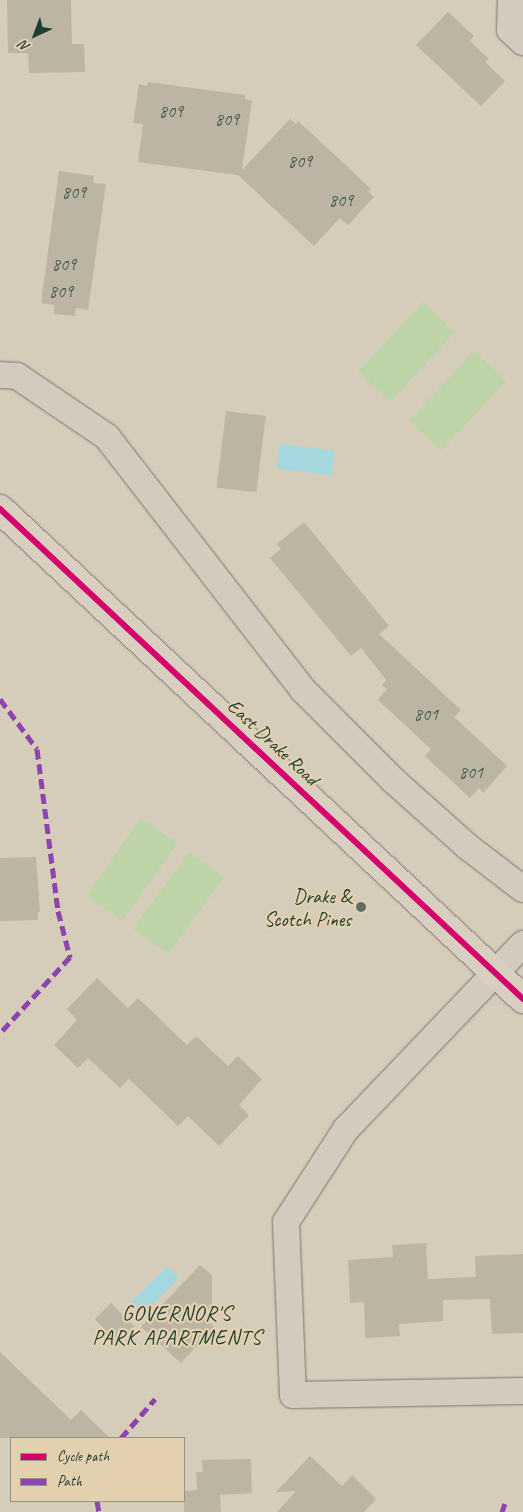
<!DOCTYPE html>
<html>
<head>
<meta charset="utf-8">
<style>
  body { margin:0 }
  #map { position:relative; width:523px; height:1512px; overflow:hidden; background:#d6ccba; font-family:Caveat,sans-serif }
  div>[style] { position:absolute }
  [style*='--x'] { left:calc(var(--x)*1px); top:calc(var(--y)*1px); width:calc(var(--w)*1px); rotate:calc(var(--a)*1deg) }
  .green>* { inset:0; background:#bdd4a9; transform-origin:0 0 }
  .water>* { inset:0; background:#a4d8de; transform-origin:0 0 }
  .building>* { inset:0; background:#bcb5a4; transform-origin:0 0 }
  .roads { filter:drop-shadow(0 0 1px #77786e) drop-shadow(0 0 1px #77786e) }
  .minor>* { height:26px; margin:-13px; padding:0 13px; transform-origin:13px; border-radius:13px; background:#d2cbbe }
  .major>* { height:28px; margin:-14px; padding:0 14px; transform-origin:14px; border-radius:14px; background:#d8cfc0 }
  .quiet>* { height:5px; margin-top:-2.5px; transform-origin:0; background:repeating-linear-gradient(90deg,#8e44ad 0 10px,transparent 0 15px) }
  .cycleway>* { height:6px; margin:-3px; padding:0 3px; transform-origin:3px; border-radius:3px; background:#d6006c }
  .dots>* { width:14px; height:14px; translate:-50% -50%; box-sizing:border-box; border:2px solid #e2d0ae; border-radius:50% }
  span { translate:-50% -50%; white-space:nowrap; text-align:center; line-height:1.15; -webkit-text-stroke:4.5px #e2d0ae; paint-order:stroke }
  .number-label { font-size:18px; color:#475c50 }
  .number-label span { -webkit-text-stroke-width:0 }
  .street-label { font-size:20px; color:#1f3d34 }
  .poi-label { font-size:20px; color:#1f3d34 }
  .right { translate:-100% -50%; text-align:right }
  .neighbourhood-label { font-size:21px; color:#1f3d34; letter-spacing:1px }
  .legend { position:absolute; left:10px; top:1437px; width:175px; height:65px; box-sizing:border-box; background:#e2d0ae; border:1px solid #94957d; margin:0; padding:6px 9px; list-style:none; font-size:15px; color:#1f3d34 }
  .legend li { display:flex; align-items:center; gap:10px; height:25px }
  .legend b { width:25px; border:1px solid #94957d }
  .north { position:absolute; left:10px; top:10px; width:50px; height:50px; -webkit-text-stroke:4px #e2d0ae; paint-order:stroke; rotate:223deg; font-size:14px; font-weight:700; line-height:20px; text-align:center; color:#1f3d34 }
  .north::after { content:''; display:block; margin:auto; width:18px; height:22px; background:#1f3d34; clip-path:polygon(50% 0,100% 100%,50% 72%,0 100%) }
</style>
</head>
<body>
<div id="map">
  <div class="green">
    <div style="left:423px;top:302px;width:44px;height:95px;rotate:43deg"></div>
    <div style="left:474px;top:351px;width:44px;height:95px;rotate:43deg"></div>
    <div style="left:141px;top:818px;width:44px;height:95px;rotate:35deg"></div>
    <div style="left:189px;top:852px;width:43px;height:95px;rotate:36deg"></div>
  </div>
  <div class="water">
    <div style="left:280px;top:444px;width:55px;height:25px;rotate:7deg"></div>
    <div style="left:167px;top:1266px;width:17px;height:52px;rotate:45deg"></div>
  </div>
  <div class="building">
    <div style="clip-path:polygon(7px 0,71px 0,72px 44px,84px 44px,85px 72px,29px 73px,28px 53px,8px 53px)"></div>
    <div style="clip-path:polygon(448px 12px,474px 36px,470px 41px,489px 59px,485px 62px,505px 81px,481px 106px,416px 45px)"></div>
    <div style="clip-path:polygon(148px 82px,245px 95px,245px 99px,252px 101px,242px 170px,290px 119px,296px 124px,298px 121px,350px 169px,371px 189px,368px 191px,374px 197px,348px 225px,340px 218px,314px 246px,238px 175px,138px 162px,143px 124px,133px 123px,139px 84px,147px 86px)"></div>
    <div style="clip-path:polygon(59px 171px,94px 176px,93px 183px,106px 184px,88px 310px,76px 308px,75px 316px,54px 314px,54px 305px,41px 303px)"></div>
    <div style="left:226px;top:411px;width:40px;height:77px;rotate:7deg"></div>
    <div style="clip-path:polygon(304px 522px,389px 626px,379px 634px,461px 710px,454px 717px,507px 766px,483px 793px,479px 788px,470px 798px,425px 756px,431px 749px,378px 700px,387px 689px,382px 685px,386px 680px,361px 648px,351px 656px,270px 558px,281px 549px,277px 544px)"></div>
    <div style="clip-path:polygon(36px 857px,40px 912px,38px 912px,38px 920px,0 921px,0 858px)"></div>
    <div style="clip-path:polygon(97px 978px,128px 1008px,138px 998px,187px 1045px,196px 1036px,228px 1066px,238px 1056px,262px 1079px,239px 1105px,249px 1115px,219px 1146px,188px 1116px,178px 1126px,129px 1079px,120px 1088px,88px 1058px,78px 1068px,54px 1045px,77px 1020px,67px 1009px)"></div>
    <div style="clip-path:polygon(426px 1243px,428px 1279px,476px 1277px,475px 1256px,523px 1254px,523px 1333px,492px 1334px,490px 1299px,443px 1300px,443px 1321px,399px 1324px,400px 1336px,365px 1338px,364px 1302px,350px 1303px,348px 1260px,393px 1257px,392px 1245px)"></div>
    <div style="clip-path:polygon(200px 1265px,212px 1275px,212px 1309px,204px 1318px,214px 1327px,181px 1363px,141px 1327px)"></div>
    <div style="left:111px;top:1303px;width:33px;height:23px;rotate:45deg"></div>
    <div style="clip-path:polygon(0 1352px,71px 1420px,81px 1410px,110px 1438px,0 1438px)"></div>
    <div style="clip-path:polygon(310px 1456px,342px 1486px,352px 1475px,376px 1499px,364px 1512px,277px 1512px,296px 1491px,276px 1492px)"></div>
    <div style="clip-path:polygon(251px 1459px,252px 1493px,220px 1495px,221px 1512px,184px 1512px,184px 1491px,197px 1490px,196px 1472px,203px 1472px,202px 1460px)"></div>
  </div>
  <div class="roads">
    <div class="minor">
      <div style="--x:511;--y:0;--w:30;--a:92"></div>
      <div style="--x:510;--y:30;--w:18;--a:43"></div>
      <div style="--x:0;--y:375;--w:17;--a:3"></div>
      <div style="--x:17;--y:376;--w:109;--a:34.1"></div>
      <div style="--x:107;--y:437;--w:321;--a:52.2"></div>
      <div style="--x:304;--y:691;--w:127;--a:45"></div>
      <div style="--x:394;--y:781;--w:99;--a:41.7"></div>
      <div style="--x:468;--y:847;--w:69;--a:37.4"></div>
      <div style="--x:523;--y:944;--w:256;--a:133.7"></div>
      <div style="--x:346;--y:1129;--w:111;--a:122.8"></div>
      <div style="--x:286;--y:1222;--w:173;--a:87.7"></div>
      <div style="--x:293;--y:1395;--w:230;--a:-1"></div>
    </div>
    <div class="major">
      <div style="--x:0;--y:509;--w:717;--a:43.13"></div>
    </div>
  </div>
  <div class="quiet">
    <div style="--x:0;--y:699;--w:62;--a:53.5"></div>
    <div style="--x:37;--y:749;--w:163;--a:82.6"></div>
    <div style="--x:58;--y:911;--w:48;--a:75.4"></div>
    <div style="--x:70;--y:957;--w:103;--a:132.6"></div>
    <div style="--x:121;--y:1438;--w:52;--a:-48.9"></div>
    <div style="--x:97;--y:1501;--w:11;--a:80"></div>
    <div style="--x:502;--y:1512;--w:9;--a:-72"></div>
  </div>
  <div class="cycleway">
    <div style="--x:0;--y:509;--w:717;--a:43.13"></div>
  </div>
  <div class="dots">
    <div style="left:361px;top:907px;background:#5f6f63"></div>
  </div>
  <div class="number-label">
    <span style="left:171px;top:111px">809</span>
    <span style="left:227px;top:119px">809</span>
    <span style="left:300px;top:161px">809</span>
    <span style="left:74px;top:192px">809</span>
    <span style="left:341px;top:200px">809</span>
    <span style="left:64px;top:264px">809</span>
    <span style="left:61px;top:291px">809</span>
    <span style="left:426px;top:714px">801</span>
    <span style="left:471px;top:772px">801</span>
  </div>
  <div class="street-label">
    <span style="left:273px;top:742px;rotate:43deg">East Drake Road</span>
  </div>
  <div class="poi-label">
    <span class="right" style="left:351px;top:908px">Drake &amp;<br>Scotch Pines</span>
  </div>
  <div class="neighbourhood-label">
    <span style="left:177px;top:1325px">GOVERNOR'S<br>PARK APARTMENTS</span>
  </div>
  <ul class="legend">
  <li><b style="height:6px;background:#d6006c"></b>Cycle path</li>
  <li><b style="height:6px;background:#8e44ad"></b>Path</li>
  </ul>
  <div class="north">N</div>
</div>
</body>
</html>
